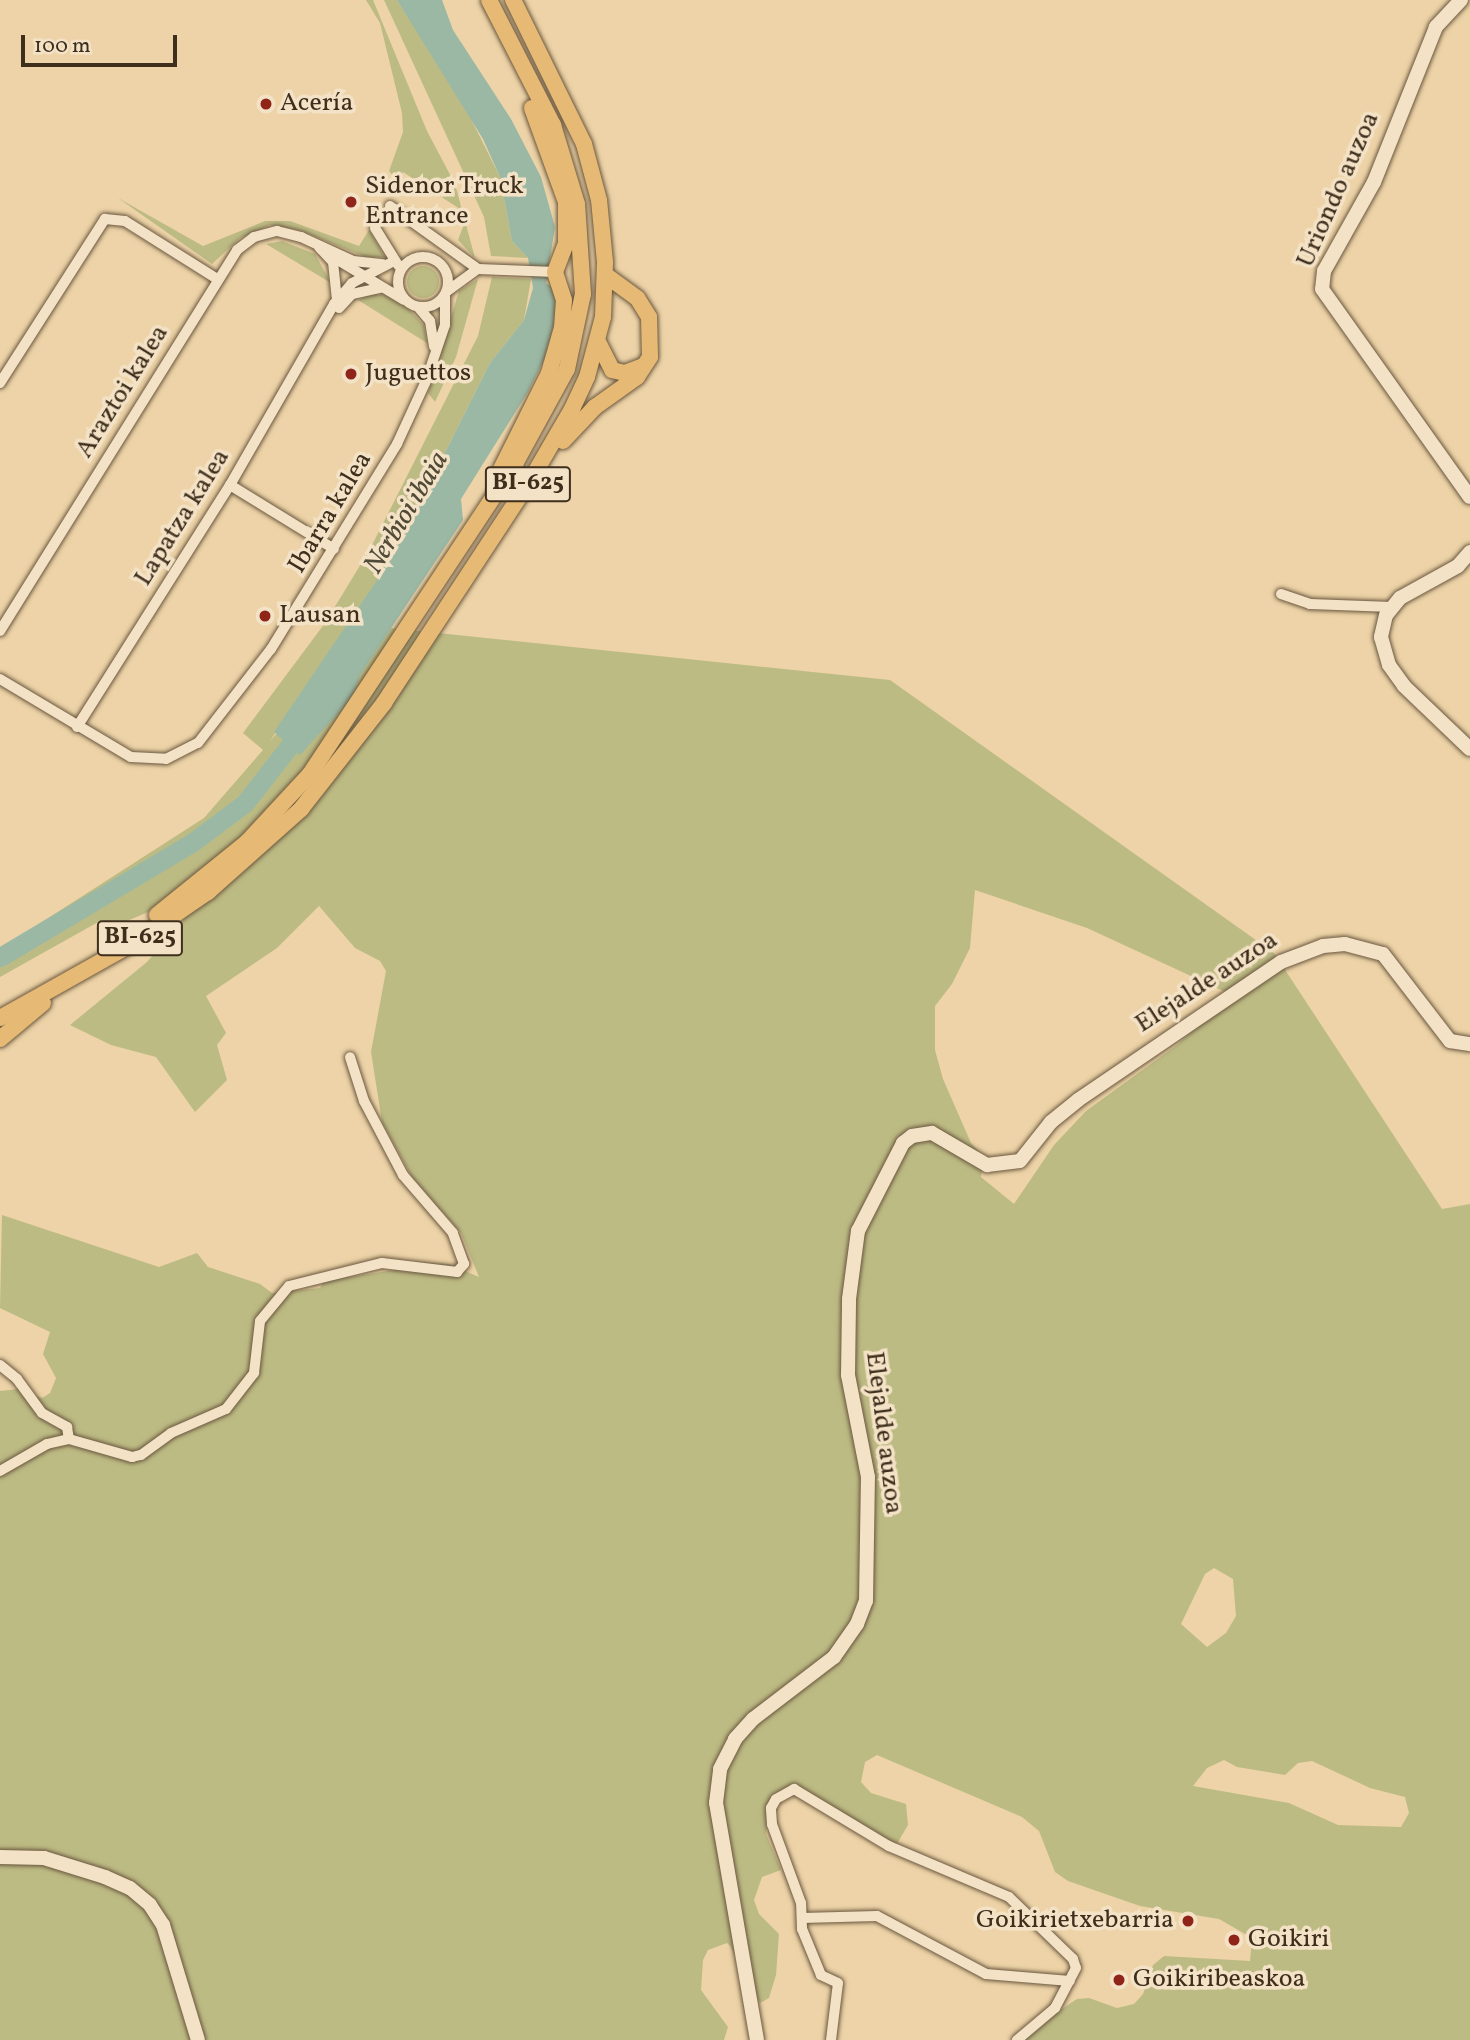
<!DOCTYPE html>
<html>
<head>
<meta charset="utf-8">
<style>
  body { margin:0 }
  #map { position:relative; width:1470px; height:2040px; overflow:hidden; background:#edd3a7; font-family:Vollkorn,serif }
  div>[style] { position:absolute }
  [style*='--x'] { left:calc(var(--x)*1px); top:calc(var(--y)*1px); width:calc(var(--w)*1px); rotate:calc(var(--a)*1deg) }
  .green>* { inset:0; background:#bdbb84 }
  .round { border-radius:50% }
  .water>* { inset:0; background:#9ab8a4 }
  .river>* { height:19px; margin:-9.5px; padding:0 9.5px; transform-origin:9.5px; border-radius:9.5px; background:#9ab8a4 }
  .roads { filter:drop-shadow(0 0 2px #6a573f) drop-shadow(0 0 2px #6a573f) }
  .street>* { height:10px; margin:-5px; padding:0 5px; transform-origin:5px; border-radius:5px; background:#f3e2c6 }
  .street>.ring { margin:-5px; padding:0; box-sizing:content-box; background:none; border:10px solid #f3e2c6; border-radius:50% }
  .secondary>* { height:14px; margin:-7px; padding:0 7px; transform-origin:7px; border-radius:7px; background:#f3e2c6 }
  .primary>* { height:16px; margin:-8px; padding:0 8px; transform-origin:8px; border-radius:8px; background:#e6ba74 }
  .dots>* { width:19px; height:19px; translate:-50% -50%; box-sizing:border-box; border:4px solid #f3e2c6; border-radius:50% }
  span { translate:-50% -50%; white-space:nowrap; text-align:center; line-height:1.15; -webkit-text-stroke:7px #f3e2c6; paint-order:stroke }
  .shield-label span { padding:2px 5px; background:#f3e2c6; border:2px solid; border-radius:5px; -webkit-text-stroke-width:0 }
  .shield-label { font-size:24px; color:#3e2e1c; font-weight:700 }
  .poi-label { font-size:26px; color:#3e2e1c }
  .left { translate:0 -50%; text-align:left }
  .right { translate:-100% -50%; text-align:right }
  .street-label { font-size:26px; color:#3e2e1c }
  .water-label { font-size:28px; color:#504a37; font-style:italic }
  .scale { position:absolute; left:21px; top:35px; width:156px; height:32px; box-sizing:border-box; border:4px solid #3e2e1c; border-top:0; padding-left:9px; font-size:21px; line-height:24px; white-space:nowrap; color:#3e2e1c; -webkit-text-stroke:5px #f3e2c6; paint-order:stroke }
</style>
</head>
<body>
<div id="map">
  <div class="green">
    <div style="clip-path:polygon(366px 0,373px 0,427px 131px,455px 184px,475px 258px,458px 240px,463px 227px,460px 209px,403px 172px,398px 182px,389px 171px,403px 132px,402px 113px,380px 23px)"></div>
    <div style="clip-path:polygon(384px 0,397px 0,459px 95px,500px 177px,512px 241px,528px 258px,491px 256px,484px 217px)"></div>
    <div style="clip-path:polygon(118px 198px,203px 246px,265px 221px,290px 221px,359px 246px,369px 230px,385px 257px,366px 257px,299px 230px,270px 225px,240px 238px,212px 264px)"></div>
    <div style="clip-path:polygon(282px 241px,315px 254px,331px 283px,266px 244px)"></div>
    <div class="round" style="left:407px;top:266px;width:32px;height:32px"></div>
    <div style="clip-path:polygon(evenodd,492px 277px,531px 279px,524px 320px,490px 363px,392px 558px,270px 741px,371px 626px,890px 680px,1274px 953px,1442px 1209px,1470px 1204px,1470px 2040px,1015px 2040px,1077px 1999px,1089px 1998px,1117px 2008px,1134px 2004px,1143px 1994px,1153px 1965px,1164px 1956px,1250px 1961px,1252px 1938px,1219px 1919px,1140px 1906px,1068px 1881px,1055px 1872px,1039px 1831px,1022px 1817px,877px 1755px,865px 1762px,861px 1782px,871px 1793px,906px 1804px,908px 1825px,895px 1847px,793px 1784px,768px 1809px,766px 1834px,781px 1870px,762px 1877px,754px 1900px,759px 1914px,779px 1934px,776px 1975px,769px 1998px,760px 2003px,730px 1946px,727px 1943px,708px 1950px,703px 1960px,701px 1990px,728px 2027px,724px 2040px,0 2040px,0 1391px,18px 1389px,42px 1398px,50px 1393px,56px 1378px,43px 1354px,50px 1332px,0 1308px,2px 1215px,159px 1267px,197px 1253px,208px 1267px,260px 1284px,272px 1293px,320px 1288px,324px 1281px,401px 1269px,416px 1262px,449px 1264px,479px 1277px,461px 1233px,412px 1177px,382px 1122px,371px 1052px,386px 971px,380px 961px,355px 948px,319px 906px,277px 948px,206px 996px,226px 1033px,217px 1045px,227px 1080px,195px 1112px,156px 1057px,111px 1045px,70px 1025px,147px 962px,186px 917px,187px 903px,171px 902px,118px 925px,96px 929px,100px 921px,0 977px,0 949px,204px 818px,263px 750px,243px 733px,325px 623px,370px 549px,478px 336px,492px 277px,975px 890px,1087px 928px,1232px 995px,1177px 1045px,1086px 1111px,1054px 1145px,1014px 1204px,981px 1177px,984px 1157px,971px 1143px,943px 1079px,935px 1050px,935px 1006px,952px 984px,970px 948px,975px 890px,492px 277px,1214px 1568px,1233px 1579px,1236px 1616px,1226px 1633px,1207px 1647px,1181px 1624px,1205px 1574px,1214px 1568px,492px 277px,1224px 1760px,1237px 1767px,1285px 1775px,1298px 1763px,1312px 1761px,1370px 1788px,1405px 1797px,1409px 1813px,1401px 1827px,1338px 1825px,1289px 1803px,1193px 1786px,1207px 1768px,1224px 1760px)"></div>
    <div style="clip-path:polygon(478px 279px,456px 357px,435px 402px,428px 393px,459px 291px)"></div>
    <div style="clip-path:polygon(372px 294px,385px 295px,409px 309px,424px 326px,427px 343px,358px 300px)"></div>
  </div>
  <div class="water">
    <div style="clip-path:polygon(397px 0,442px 0,453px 30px,511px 119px,541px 177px,555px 227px,546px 283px,555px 290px,559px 305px,546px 356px,528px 392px,461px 499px,463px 520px,360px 675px,353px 697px,300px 755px,274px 732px,392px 558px,490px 363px,524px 320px,533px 288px,528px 258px,512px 241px,500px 177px,483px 139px)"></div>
  </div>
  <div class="river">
    <div style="--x:0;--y:957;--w:225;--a:-30.8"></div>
    <div style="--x:193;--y:842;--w:65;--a:-36.9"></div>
    <div style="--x:245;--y:803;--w:98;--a:-52.1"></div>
  </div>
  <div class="roads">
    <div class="street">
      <div style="--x:390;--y:206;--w:108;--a:35.6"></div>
      <div style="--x:478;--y:269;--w:77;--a:2.2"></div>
      <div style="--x:375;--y:228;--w:44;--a:58.1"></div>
      <div style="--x:319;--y:247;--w:21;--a:47"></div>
      <div style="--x:333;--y:262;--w:38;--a:84"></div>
      <div class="ring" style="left:398px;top:257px;width:40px;height:40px"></div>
      <div style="--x:336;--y:259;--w:79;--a:31.1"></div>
      <div style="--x:446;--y:292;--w:39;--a:-36"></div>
      <div style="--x:339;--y:308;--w:19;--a:-47"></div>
      <div style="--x:352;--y:294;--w:29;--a:-12"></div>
      <div style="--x:419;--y:308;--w:17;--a:50"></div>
      <div style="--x:430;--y:321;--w:26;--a:81"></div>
      <div style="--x:0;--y:383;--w:195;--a:-57.4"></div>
      <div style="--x:105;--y:219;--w:20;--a:6"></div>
      <div style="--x:125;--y:221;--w:109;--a:32.2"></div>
      <div style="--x:230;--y:485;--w:122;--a:31.6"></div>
      <div style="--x:1281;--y:594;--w:31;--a:19"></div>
      <div style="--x:1310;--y:604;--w:82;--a:2.1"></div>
      <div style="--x:0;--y:631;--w:449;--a:-58.1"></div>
      <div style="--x:237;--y:250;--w:21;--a:-37"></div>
      <div style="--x:254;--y:237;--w:24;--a:-15"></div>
      <div style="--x:277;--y:231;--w:25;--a:14"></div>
      <div style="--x:301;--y:237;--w:57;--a:24.8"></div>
      <div style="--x:353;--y:261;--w:30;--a:6"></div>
      <div style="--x:0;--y:679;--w:152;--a:30.8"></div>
      <div style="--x:131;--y:757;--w:35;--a:3"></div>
      <div style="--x:166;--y:759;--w:36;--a:-27"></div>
      <div style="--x:198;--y:743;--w:119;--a:-52.2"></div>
      <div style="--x:271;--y:649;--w:241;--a:-58.4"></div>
      <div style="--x:397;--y:444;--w:69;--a:-65.3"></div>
      <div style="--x:426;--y:381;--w:59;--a:-71.3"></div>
      <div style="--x:445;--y:325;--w:30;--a:-90"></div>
      <div style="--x:77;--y:727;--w:286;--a:-57.7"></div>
      <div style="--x:230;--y:485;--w:209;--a:-60.1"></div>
      <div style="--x:334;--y:304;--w:28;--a:-49"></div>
      <div style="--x:352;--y:283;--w:47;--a:-27.6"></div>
      <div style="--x:0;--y:1365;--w:22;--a:39"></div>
      <div style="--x:17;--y:1379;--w:42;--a:53.7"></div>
      <div style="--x:42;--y:1413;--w:29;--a:29"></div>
      <div style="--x:67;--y:1427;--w:12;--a:81"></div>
      <div style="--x:0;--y:1471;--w:54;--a:-29.9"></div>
      <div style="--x:47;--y:1444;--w:23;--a:-13"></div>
      <div style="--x:69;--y:1439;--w:66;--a:15.9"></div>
      <div style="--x:132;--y:1457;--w:9;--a:-13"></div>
      <div style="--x:141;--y:1455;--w:37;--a:-36"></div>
      <div style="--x:171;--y:1433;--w:60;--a:-23.6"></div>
      <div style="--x:226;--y:1409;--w:46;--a:-52.1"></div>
      <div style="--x:254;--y:1373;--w:52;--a:-83.4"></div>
      <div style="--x:260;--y:1321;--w:45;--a:-50.4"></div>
      <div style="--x:289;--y:1286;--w:96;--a:-13.9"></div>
      <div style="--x:382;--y:1263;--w:76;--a:6.8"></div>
      <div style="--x:457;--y:1272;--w:11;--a:-49"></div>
      <div style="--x:464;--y:1264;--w:33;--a:-110"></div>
      <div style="--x:453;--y:1233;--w:77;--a:-130.8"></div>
      <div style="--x:403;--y:1175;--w:84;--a:-117.8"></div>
      <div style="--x:364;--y:1101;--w:46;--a:-107.7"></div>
      <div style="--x:802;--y:1918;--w:75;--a:-1.5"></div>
      <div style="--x:877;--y:1916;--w:123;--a:28"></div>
      <div style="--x:986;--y:1974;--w:84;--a:4.8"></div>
      <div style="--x:831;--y:2040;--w:57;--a:-83"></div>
      <div style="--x:838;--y:1983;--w:19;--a:-155"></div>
      <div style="--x:821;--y:1975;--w:50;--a:-112.4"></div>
      <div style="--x:802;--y:1929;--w:26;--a:-92"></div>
      <div style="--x:801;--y:1903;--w:84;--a:-110.2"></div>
      <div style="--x:772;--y:1824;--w:16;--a:-94"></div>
      <div style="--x:771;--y:1808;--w:10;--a:-61"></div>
      <div style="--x:776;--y:1799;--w:21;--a:-29"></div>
      <div style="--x:794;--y:1789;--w:111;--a:31"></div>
      <div style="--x:889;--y:1846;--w:130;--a:23"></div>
      <div style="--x:1009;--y:1897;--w:89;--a:44.1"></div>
      <div style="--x:1073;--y:1959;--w:9;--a:72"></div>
      <div style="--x:1076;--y:1968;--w:45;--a:117.7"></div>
      <div style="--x:1055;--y:2008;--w:50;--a:139.9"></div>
    </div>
    <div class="secondary">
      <div style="--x:1461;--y:0;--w:37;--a:133"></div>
      <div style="--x:1436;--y:27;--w:167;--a:111.8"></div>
      <div style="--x:1374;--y:182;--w:102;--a:119.3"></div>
      <div style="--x:1324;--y:271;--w:18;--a:96"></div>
      <div style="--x:1322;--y:289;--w:255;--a:54.6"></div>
      <div style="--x:1470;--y:552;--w:18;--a:131"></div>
      <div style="--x:1458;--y:566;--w:66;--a:151.1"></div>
      <div style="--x:1400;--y:598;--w:22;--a:129"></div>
      <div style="--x:1386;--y:615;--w:23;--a:103"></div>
      <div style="--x:1381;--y:637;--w:29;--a:74"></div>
      <div style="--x:1389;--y:665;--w:26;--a:54"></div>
      <div style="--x:1404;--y:686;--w:91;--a:43.7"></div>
      <div style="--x:0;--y:1857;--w:44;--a:1.3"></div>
      <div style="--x:44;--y:1858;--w:64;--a:17.3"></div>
      <div style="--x:105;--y:1877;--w:27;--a:24"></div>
      <div style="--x:130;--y:1888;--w:26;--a:40"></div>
      <div style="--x:150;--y:1905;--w:24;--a:57"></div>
      <div style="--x:163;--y:1925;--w:120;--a:73.1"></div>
      <div style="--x:757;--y:2040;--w:241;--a:-99.8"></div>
      <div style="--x:716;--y:1803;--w:34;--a:-83"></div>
      <div style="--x:720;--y:1769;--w:34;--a:-63"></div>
      <div style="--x:735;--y:1739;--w:27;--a:-48"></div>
      <div style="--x:753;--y:1719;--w:102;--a:-37.4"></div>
      <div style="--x:834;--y:1657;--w:40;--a:-55.1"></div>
      <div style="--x:857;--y:1624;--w:25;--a:-69"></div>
      <div style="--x:866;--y:1601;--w:124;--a:-89.1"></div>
      <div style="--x:868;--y:1477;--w:104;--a:-101.1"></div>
      <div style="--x:848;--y:1375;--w:76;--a:-89.2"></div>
      <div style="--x:849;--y:1299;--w:69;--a:-82.5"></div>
      <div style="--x:858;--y:1231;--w:99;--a:-62.9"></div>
      <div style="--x:903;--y:1143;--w:11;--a:-38"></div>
      <div style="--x:912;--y:1136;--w:20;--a:-9"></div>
      <div style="--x:932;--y:1133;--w:64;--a:30.2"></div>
      <div style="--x:987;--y:1165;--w:33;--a:-7"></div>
      <div style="--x:1020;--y:1161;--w:50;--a:-51.5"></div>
      <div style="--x:1051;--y:1122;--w:35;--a:-39"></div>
      <div style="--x:1078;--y:1100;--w:245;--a:-34.2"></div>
      <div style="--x:1281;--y:962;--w:45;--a:-20.9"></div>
      <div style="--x:1323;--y:946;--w:22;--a:-5"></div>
      <div style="--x:1345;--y:944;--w:39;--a:15"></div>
      <div style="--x:1383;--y:954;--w:110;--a:52.4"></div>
      <div style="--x:1450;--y:1041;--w:20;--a:9"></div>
    </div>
    <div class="primary">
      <div style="--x:598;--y:342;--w:31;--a:63"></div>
      <div style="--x:612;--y:370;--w:13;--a:13"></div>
      <div style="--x:625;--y:373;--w:19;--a:-21"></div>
      <div style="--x:563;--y:441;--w:47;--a:-46.7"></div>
      <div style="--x:595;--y:407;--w:52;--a:-35.5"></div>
      <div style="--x:637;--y:377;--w:24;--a:-57"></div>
      <div style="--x:650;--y:357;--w:40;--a:-91.4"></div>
      <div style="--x:649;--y:317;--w:22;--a:-122"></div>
      <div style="--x:637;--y:298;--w:36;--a:-144"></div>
      <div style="--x:501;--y:469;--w:107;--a:-63.4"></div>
      <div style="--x:549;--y:373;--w:47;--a:-73.9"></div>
      <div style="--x:562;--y:328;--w:28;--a:-86"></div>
      <div style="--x:564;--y:300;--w:29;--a:-108"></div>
      <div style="--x:555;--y:272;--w:30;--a:-69"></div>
      <div style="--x:566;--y:244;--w:42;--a:-90"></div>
      <div style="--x:566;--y:202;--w:100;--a:-109.9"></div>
      <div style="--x:157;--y:915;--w:116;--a:-39"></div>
      <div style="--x:247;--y:842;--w:93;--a:-47.2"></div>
      <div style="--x:310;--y:774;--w:372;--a:-56.5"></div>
      <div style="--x:515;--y:464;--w:108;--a:-61.3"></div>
      <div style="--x:567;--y:369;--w:77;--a:-78"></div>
      <div style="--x:583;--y:294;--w:90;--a:-93.8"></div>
      <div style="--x:577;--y:204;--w:83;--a:-106.9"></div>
      <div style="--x:553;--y:125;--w:140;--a:-117.1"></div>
      <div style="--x:0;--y:1018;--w:151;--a:-29.3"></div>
      <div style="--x:132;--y:944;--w:92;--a:-34.4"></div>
      <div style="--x:208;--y:892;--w:125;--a:-41.7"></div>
      <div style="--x:301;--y:809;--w:135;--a:-51.9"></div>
      <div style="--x:384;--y:703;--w:272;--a:-56.7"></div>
      <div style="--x:533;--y:476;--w:78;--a:-59.8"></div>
      <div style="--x:572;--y:409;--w:35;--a:-65"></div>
      <div style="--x:587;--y:377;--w:62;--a:-75.1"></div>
      <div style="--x:603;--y:317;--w:55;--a:-87.9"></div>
      <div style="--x:605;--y:262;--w:62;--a:-95.5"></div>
      <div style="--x:599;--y:200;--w:58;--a:-105"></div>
      <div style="--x:584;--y:144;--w:161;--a:-116.2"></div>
      <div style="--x:0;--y:1039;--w:56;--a:-39.9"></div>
    </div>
  </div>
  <div class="dots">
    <div style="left:266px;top:104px;background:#8f2418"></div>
    <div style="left:351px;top:202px;background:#8f2418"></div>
    <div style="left:351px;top:374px;background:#8f2418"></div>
    <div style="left:265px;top:616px;background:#8f2418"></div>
    <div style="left:1188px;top:1921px;background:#8f2418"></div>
    <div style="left:1234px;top:1940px;background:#8f2418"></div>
    <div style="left:1119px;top:1980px;background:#8f2418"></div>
  </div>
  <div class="shield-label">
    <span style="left:528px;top:484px">BI-625</span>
    <span style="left:140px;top:938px">BI-625</span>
  </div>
  <div class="poi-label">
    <span class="left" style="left:280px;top:104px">Acería</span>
    <span class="left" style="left:365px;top:202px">Sidenor Truck<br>Entrance</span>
    <span class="left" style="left:365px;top:374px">Juguettos</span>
    <span class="left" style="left:279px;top:616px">Lausan</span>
    <span class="right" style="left:1174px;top:1921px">Goikirietxebarria</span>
    <span class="left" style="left:1248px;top:1940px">Goikiri</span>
    <span class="left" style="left:1133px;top:1980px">Goikiribeaskoa</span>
  </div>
  <div class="street-label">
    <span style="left:1339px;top:190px;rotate:-66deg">Uriondo auzoa</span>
    <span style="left:123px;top:392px;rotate:-58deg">Araztoi kalea</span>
    <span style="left:331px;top:513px;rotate:-59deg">Ibarra kalea</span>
    <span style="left:183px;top:518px;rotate:-58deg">Lapatza kalea</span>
    <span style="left:1207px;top:983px;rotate:-33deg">Elejalde auzoa</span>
    <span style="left:883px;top:1433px;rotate:83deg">Elejalde auzoa</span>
  </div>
  <div class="water-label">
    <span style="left:407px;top:513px;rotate:-59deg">Nerbioi ibaia</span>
  </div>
  <div class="scale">100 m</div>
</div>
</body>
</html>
